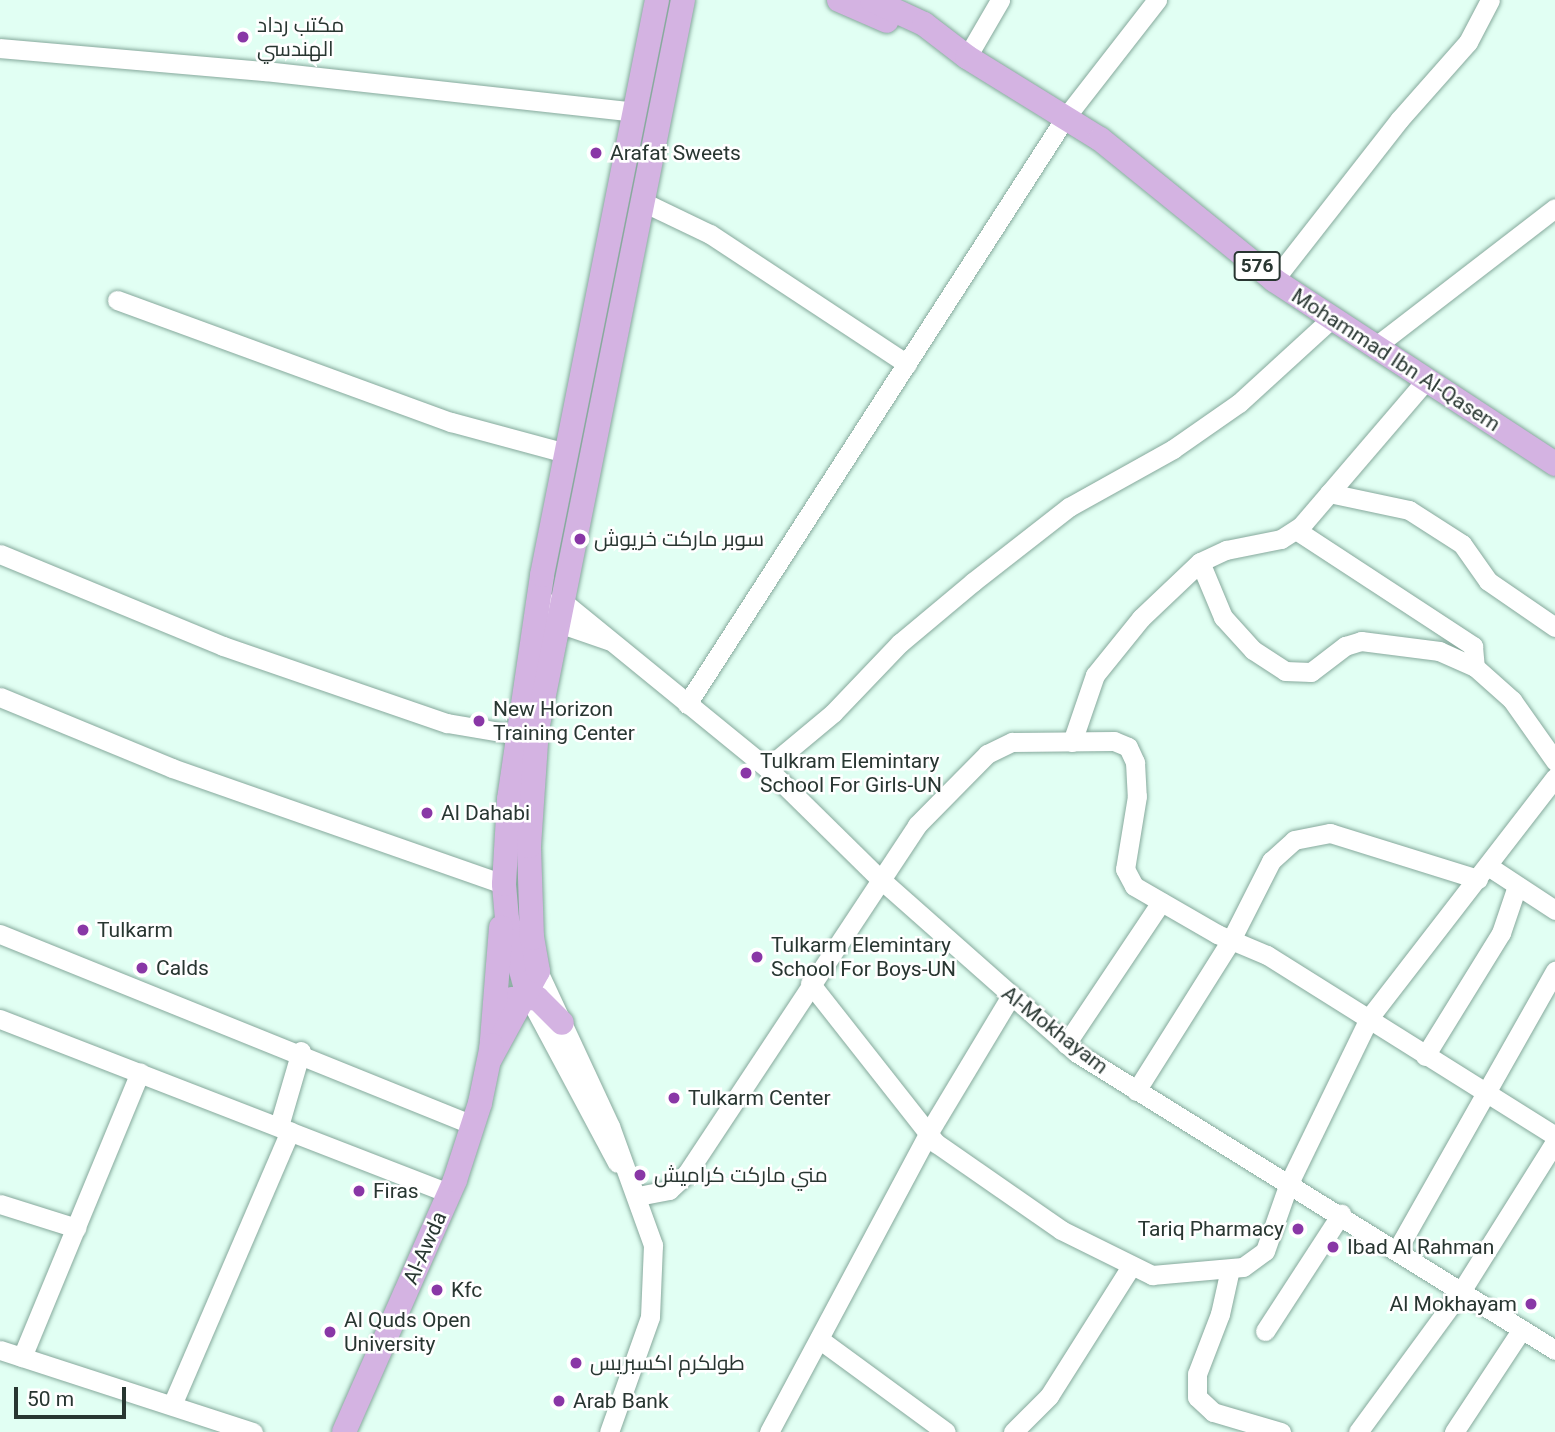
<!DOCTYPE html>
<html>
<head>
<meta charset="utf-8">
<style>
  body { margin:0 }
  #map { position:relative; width:1555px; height:1432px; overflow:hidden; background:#e1fff3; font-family:Roboto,Cairo,sans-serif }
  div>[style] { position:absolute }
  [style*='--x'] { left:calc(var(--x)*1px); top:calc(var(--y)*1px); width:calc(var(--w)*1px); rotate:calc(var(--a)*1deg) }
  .roads { filter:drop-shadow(0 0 2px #86a99c) drop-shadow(0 0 2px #86a99c) }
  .minor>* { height:19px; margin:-9.5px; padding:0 9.5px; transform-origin:9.5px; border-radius:9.5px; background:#fff }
  .major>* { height:24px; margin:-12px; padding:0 12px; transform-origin:12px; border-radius:12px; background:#d4b3e2 }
  .dots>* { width:19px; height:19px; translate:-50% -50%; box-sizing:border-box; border:4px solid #fff; border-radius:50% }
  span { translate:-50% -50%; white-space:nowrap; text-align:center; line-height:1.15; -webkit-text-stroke:5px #fff; paint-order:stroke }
  .shield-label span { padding:2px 5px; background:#fff; border:2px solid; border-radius:5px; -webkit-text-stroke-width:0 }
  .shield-label { font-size:19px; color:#283631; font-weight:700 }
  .poi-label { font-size:21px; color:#283631 }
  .left { translate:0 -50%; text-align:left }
  .right { translate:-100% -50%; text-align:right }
  .street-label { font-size:21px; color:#283631 }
  .scale { position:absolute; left:14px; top:1387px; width:112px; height:32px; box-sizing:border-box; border:4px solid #283631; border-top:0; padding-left:9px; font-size:21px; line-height:24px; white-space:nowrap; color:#283631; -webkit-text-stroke:5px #fff; paint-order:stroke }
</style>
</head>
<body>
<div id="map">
  <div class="roads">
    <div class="minor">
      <div style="--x:0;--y:48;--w:266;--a:5"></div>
      <div style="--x:265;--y:71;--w:371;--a:6.3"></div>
      <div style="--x:967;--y:57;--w:66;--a:-59.9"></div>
      <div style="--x:641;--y:201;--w:76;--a:25.6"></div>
      <div style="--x:710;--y:234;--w:236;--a:33.4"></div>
      <div style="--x:1274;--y:280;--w:203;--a:-52"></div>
      <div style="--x:1399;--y:120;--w:104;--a:-48.5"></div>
      <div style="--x:1468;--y:42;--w:47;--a:-62.4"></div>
      <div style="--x:117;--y:300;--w:356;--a:20.1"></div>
      <div style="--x:451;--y:422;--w:119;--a:15.1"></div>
      <div style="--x:1376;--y:346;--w:226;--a:-37.6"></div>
      <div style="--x:1329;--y:493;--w:82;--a:12"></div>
      <div style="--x:1409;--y:510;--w:63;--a:32.7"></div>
      <div style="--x:1462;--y:544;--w:45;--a:54.9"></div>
      <div style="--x:1488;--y:581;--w:81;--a:34.5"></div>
      <div style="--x:1296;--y:530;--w:212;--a:33.2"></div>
      <div style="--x:1473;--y:646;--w:21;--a:85"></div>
      <div style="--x:0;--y:554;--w:241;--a:22.4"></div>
      <div style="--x:223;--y:646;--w:237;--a:19"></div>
      <div style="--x:447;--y:723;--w:72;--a:9.6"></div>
      <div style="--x:1200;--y:562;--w:60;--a:67.3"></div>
      <div style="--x:1223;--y:617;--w:45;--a:47.7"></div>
      <div style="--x:1253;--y:650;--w:38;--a:33"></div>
      <div style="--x:1285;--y:671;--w:26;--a:2"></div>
      <div style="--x:1311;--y:672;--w:43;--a:-37.4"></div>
      <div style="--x:1345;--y:646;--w:17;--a:-17"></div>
      <div style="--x:1361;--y:641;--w:79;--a:7.3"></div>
      <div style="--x:1439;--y:651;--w:39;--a:24"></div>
      <div style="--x:1475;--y:667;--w:50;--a:41.7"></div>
      <div style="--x:1512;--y:700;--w:75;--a:54.8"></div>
      <div style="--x:552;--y:604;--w:10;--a:-24"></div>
      <div style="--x:561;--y:600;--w:266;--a:39.2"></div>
      <div style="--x:767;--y:768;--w:157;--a:44.5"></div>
      <div style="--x:879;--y:878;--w:264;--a:41.5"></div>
      <div style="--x:1077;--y:1053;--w:563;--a:31.85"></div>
      <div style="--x:547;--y:619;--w:65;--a:19"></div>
      <div style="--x:0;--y:697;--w:186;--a:22.4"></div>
      <div style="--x:172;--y:768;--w:352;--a:19.3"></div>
      <div style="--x:687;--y:704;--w:697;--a:-57.18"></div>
      <div style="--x:1065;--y:118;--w:150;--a:-52.1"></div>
      <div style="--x:1072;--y:742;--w:71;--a:-71.1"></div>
      <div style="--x:1095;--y:675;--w:73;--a:-51.1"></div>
      <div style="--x:1141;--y:618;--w:81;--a:-43.5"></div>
      <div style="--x:1200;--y:562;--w:29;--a:-25"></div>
      <div style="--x:1226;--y:550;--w:56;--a:-11.3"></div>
      <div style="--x:1281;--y:539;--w:24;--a:-33"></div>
      <div style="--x:1301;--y:526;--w:192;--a:-49.4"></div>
      <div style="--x:767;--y:768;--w:86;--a:-39.8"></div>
      <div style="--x:833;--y:713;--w:97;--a:-46.3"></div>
      <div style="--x:900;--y:643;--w:95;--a:-39.9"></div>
      <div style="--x:973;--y:582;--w:122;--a:-38"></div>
      <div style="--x:1069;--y:507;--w:119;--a:-29.1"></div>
      <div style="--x:1173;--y:449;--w:80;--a:-34.9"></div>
      <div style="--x:1239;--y:403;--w:126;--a:-42.4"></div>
      <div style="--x:1488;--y:866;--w:80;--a:33.3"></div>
      <div style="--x:0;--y:934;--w:510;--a:21.99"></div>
      <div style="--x:538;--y:971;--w:171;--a:65.1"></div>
      <div style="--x:610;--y:1126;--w:127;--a:70.1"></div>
      <div style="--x:653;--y:1245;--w:72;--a:92.4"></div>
      <div style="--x:650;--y:1317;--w:122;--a:109.6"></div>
      <div style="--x:810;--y:983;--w:204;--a:51.8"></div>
      <div style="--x:936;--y:1143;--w:152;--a:34.8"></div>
      <div style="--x:1061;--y:1230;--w:102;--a:26.3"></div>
      <div style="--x:1152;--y:1275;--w:91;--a:-5"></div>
      <div style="--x:1243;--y:1267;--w:27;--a:-36"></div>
      <div style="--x:1265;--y:1251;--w:72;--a:-70.6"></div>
      <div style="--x:1289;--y:1183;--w:183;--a:-64.1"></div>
      <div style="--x:1369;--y:1018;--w:304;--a:-52.3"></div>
      <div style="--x:528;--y:996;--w:189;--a:61.9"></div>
      <div style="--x:0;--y:1019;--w:482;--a:21.2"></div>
      <div style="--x:1066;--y:1044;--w:171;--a:-56.2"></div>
      <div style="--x:1425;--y:1056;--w:145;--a:-58.3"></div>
      <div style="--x:1501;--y:933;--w:50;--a:-71.2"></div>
      <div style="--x:1136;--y:1091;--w:178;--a:-57.8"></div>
      <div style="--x:1231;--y:940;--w:89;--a:-63.1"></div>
      <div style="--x:1271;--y:861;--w:31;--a:-42"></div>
      <div style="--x:1294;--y:840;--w:37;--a:-11"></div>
      <div style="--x:1330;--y:833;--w:155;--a:17.3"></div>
      <div style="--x:279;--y:1126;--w:78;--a:-73.7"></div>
      <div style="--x:638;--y:1196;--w:32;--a:-11"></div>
      <div style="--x:669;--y:1190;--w:25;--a:-43"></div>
      <div style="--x:687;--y:1173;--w:417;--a:-56.5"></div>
      <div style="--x:917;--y:825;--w:100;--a:-45.4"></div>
      <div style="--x:987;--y:754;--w:28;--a:-26"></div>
      <div style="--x:1012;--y:742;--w:102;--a:-0.6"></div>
      <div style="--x:1114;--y:741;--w:15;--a:23"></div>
      <div style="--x:1128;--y:747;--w:17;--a:65"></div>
      <div style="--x:1135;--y:762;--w:34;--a:87"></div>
      <div style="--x:1137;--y:796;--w:74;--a:99.3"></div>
      <div style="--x:1125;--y:869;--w:19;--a:62"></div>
      <div style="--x:1134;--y:886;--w:96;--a:30"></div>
      <div style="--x:1217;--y:934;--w:54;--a:22.8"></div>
      <div style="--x:1267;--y:955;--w:340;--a:32.1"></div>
      <div style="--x:0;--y:1204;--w:80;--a:17.5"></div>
      <div style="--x:1397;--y:1250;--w:321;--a:-60.5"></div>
      <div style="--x:1230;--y:1269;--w:46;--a:102.5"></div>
      <div style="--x:1220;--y:1314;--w:64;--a:111"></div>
      <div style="--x:1197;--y:1374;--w:23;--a:90"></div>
      <div style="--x:1197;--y:1397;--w:22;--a:43"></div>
      <div style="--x:1213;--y:1412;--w:71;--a:16.4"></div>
      <div style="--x:1265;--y:1331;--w:140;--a:-57"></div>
      <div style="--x:819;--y:1339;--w:157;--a:36.2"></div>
      <div style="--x:0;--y:1350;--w:266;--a:18"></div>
      <div style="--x:22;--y:1357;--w:308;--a:-67.5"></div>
      <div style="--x:172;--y:1405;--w:298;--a:-66.7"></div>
      <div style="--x:769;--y:1432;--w:340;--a:-61.9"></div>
      <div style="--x:929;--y:1132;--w:157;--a:-59"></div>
      <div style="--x:1013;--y:1432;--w:51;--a:-45"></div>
      <div style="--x:1049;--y:1396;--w:151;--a:-57.7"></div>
      <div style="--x:1358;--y:1432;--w:176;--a:-53.8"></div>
      <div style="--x:1462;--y:1290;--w:175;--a:-57.9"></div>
      <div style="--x:1454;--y:1432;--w:123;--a:-56.6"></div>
    </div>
    <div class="major">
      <div style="--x:839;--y:0;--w:52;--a:23.6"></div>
      <div style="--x:872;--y:0;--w:57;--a:24.8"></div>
      <div style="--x:924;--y:24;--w:54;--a:37.5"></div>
      <div style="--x:967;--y:57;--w:156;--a:31.7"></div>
      <div style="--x:1100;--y:139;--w:224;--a:39"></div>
      <div style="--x:1274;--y:280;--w:336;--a:33.2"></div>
      <div style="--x:528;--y:996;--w:80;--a:-105.3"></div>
      <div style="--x:507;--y:919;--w:35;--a:-95"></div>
      <div style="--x:504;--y:884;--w:85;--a:-86.6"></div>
      <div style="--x:509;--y:799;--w:226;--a:-81.6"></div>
      <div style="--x:542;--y:575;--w:586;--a:-78.69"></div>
      <div style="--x:512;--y:999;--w:25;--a:-2"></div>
      <div style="--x:537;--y:998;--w:35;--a:45"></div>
      <div style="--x:491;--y:1052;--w:125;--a:-85.4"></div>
      <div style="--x:490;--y:1059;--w:100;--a:-61.4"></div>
      <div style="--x:538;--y:971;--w:34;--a:-100"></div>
      <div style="--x:532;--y:938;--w:92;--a:-91.9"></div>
      <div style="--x:529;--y:846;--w:116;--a:-86.1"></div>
      <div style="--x:537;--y:730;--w:744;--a:-78.69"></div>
      <div style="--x:344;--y:1432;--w:275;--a:-66.2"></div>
      <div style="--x:455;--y:1180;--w:81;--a:-72"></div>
      <div style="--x:480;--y:1103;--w:59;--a:-78.3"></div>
    </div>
  </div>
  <div class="dots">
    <div style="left:243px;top:37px;background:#8937a6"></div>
    <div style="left:596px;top:153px;background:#8937a6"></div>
    <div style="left:580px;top:539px;background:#8937a6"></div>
    <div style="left:479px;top:721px;background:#8937a6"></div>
    <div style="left:746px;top:773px;background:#8937a6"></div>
    <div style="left:427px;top:813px;background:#8937a6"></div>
    <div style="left:83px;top:930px;background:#8937a6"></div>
    <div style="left:757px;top:957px;background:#8937a6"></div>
    <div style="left:142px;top:968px;background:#8937a6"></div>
    <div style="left:674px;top:1098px;background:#8937a6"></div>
    <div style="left:640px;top:1175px;background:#8937a6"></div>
    <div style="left:359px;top:1191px;background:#8937a6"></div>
    <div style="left:1298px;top:1229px;background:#8937a6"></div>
    <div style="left:1333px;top:1247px;background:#8937a6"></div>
    <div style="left:437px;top:1290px;background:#8937a6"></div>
    <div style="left:1531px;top:1304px;background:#8937a6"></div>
    <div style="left:330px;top:1332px;background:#8937a6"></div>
    <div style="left:576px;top:1363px;background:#8937a6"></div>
    <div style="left:559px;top:1401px;background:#8937a6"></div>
  </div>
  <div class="shield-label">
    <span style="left:1257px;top:266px">576</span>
  </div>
  <div class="poi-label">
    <span class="left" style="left:257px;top:37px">مكتب رداد<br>الهندسي</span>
    <span class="left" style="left:610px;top:153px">Arafat Sweets</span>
    <span class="left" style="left:594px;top:539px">سوبر ماركت خريوش</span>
    <span class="left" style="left:493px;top:721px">New Horizon<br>Training Center</span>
    <span class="left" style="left:760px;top:773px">Tulkram Elemintary<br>School For Girls-UN</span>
    <span class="left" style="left:441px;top:813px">Al Dahabi</span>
    <span class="left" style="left:97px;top:930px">Tulkarm</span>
    <span class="left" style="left:771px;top:957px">Tulkarm Elemintary<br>School For Boys-UN</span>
    <span class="left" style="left:156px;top:968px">Calds</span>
    <span class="left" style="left:688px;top:1098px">Tulkarm Center</span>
    <span class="left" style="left:654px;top:1175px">مني ماركت كراميش</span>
    <span class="left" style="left:373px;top:1191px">Firas</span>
    <span class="right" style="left:1284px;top:1229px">Tariq Pharmacy</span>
    <span class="left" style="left:1347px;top:1247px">Ibad Al Rahman</span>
    <span class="left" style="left:451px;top:1290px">Kfc</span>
    <span class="right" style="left:1517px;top:1304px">Al Mokhayam</span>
    <span class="left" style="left:344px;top:1332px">Al Quds Open<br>University</span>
    <span class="left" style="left:590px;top:1363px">طولكرم اكسبريس</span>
    <span class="left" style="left:573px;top:1401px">Arab Bank</span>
  </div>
  <div class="street-label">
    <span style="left:1396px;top:360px;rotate:33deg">Mohammad Ibn Al-Qasem</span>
    <span style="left:1055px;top:1030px;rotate:38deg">Al-Mokhayam</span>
    <span style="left:425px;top:1248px;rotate:-66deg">Al-Awda</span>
  </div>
  <div class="scale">50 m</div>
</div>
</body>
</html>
